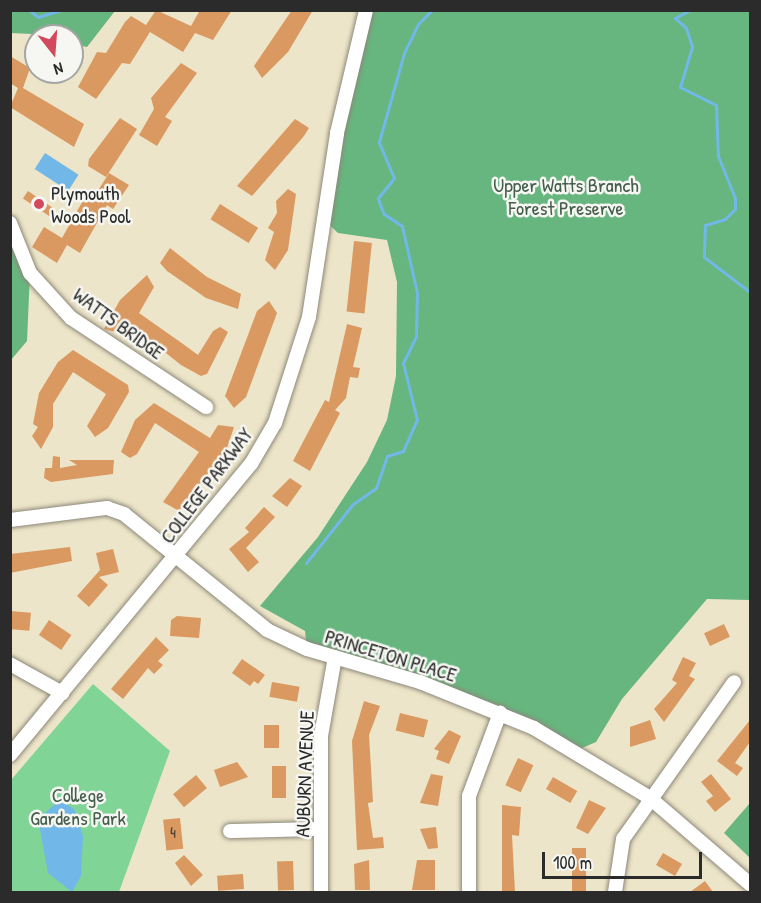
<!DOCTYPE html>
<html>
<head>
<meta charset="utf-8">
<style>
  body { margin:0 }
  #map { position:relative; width:761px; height:903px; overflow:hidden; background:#ede5c9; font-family:"Patrick Hand",sans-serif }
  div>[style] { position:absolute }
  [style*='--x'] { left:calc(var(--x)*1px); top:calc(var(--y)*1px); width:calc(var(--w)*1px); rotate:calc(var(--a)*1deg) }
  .green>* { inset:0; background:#7fd496 }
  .forest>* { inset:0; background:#67b67f }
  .water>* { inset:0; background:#71b8e8; transform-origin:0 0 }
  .stream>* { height:3px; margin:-1.5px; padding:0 1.5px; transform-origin:1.5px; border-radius:1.5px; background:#71b8e8 }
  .building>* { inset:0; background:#d99961; transform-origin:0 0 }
  .roads { filter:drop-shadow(0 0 2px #8c887a) drop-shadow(0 0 2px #8c887a) }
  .minor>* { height:14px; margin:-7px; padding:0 7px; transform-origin:7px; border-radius:7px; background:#fff }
  .dots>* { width:16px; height:16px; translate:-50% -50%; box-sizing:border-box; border:3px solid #f6f6f2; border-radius:50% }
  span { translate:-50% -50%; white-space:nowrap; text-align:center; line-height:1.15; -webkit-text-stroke:5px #f6f6f2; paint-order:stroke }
  .number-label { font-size:16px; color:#564638 }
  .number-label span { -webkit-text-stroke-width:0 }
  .park-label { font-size:20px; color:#445e4b }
  .poi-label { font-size:20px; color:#2b2b2b }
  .left { translate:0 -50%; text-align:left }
  .street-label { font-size:20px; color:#2b2b2b }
  .frame { position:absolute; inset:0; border:12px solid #2b2b2b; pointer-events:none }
  .north { position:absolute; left:24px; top:24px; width:60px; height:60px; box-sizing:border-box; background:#f6f6f2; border:2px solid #a5a5a2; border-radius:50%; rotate:163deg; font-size:16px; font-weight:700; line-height:24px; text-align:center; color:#2b2b2b }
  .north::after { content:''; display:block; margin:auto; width:21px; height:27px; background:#d1495b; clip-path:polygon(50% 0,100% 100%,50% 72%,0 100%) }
  .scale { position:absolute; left:542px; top:852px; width:160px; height:27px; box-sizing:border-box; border:3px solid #2b2b2b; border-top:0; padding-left:8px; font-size:18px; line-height:21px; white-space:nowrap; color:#2b2b2b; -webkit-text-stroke:4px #f6f6f2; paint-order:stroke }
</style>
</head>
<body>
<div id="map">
  <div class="green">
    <div style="clip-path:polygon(93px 684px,170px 751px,119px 892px,11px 892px,11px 780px)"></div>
  </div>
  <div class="forest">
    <div style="clip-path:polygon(10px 11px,11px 10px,115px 11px,87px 47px,72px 44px,72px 36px,11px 33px)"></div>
    <div style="clip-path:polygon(366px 11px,750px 11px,750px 600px,707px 599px,622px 699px,596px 742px,575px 751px,534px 728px,307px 649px,305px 631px,260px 606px,318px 537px,367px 462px,387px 420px,396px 376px,397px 282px,387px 240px,338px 233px,322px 218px)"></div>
    <div style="clip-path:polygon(10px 223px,30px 273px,27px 341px,11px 360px)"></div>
    <div style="clip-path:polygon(750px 803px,750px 858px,724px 833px)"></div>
  </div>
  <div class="water">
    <div style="left:45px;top:153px;width:40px;height:19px;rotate:33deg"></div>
    <div style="clip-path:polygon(60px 800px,74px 809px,83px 836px,81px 876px,72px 892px,48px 873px,38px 819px)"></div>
  </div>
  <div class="stream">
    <div style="--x:29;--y:10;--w:11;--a:38"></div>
    <div style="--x:38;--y:17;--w:24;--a:-17"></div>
    <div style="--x:690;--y:10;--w:17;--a:152"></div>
    <div style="--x:675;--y:18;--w:15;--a:42"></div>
    <div style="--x:686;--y:28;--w:20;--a:72"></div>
    <div style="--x:692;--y:47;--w:42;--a:106.7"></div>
    <div style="--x:680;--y:87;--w:40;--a:26.6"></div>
    <div style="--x:716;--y:105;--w:51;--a:87.8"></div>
    <div style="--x:718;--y:156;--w:45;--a:68"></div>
    <div style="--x:735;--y:198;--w:11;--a:90"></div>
    <div style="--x:735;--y:209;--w:14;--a:135"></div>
    <div style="--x:725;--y:219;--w:21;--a:163"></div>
    <div style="--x:705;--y:225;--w:32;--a:92"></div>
    <div style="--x:704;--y:257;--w:58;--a:37.3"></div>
    <div style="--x:306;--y:563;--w:75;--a:-51.5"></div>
    <div style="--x:353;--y:504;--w:28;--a:-35"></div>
    <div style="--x:376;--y:488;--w:34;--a:-71"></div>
    <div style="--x:387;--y:456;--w:17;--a:-17"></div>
    <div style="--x:403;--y:451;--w:34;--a:-66"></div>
    <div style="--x:417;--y:420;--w:59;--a:-103.8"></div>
    <div style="--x:403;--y:363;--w:30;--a:-64"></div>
    <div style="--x:416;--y:336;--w:43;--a:-88.7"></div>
    <div style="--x:417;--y:293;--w:69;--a:-102.6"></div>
    <div style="--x:402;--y:226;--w:22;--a:-146"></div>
    <div style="--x:384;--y:214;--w:10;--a:-114"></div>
    <div style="--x:380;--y:205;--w:7;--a:-106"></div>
    <div style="--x:378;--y:198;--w:26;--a:-51"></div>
    <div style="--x:394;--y:178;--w:39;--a:-113"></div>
    <div style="--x:379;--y:142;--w:92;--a:-74.3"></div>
    <div style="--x:404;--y:53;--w:32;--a:-64"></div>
    <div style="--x:418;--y:24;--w:20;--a:-45"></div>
  </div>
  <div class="building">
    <div style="clip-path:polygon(156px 10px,191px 26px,200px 10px,232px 10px,213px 40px,195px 33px,183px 52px,150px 32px,130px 64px,122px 63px,96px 99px,78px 87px,97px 52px,106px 53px,125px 22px,131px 16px,146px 25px)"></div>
    <div style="clip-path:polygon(292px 10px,313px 10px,288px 52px,262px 78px,254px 66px)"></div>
    <div style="clip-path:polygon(10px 56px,30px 68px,23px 88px,84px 124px,74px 147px,10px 107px,18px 88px,10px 83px)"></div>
    <div style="clip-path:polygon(181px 63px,197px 73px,165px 117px,172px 121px,157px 146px,139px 135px,154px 109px,151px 98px)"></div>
    <div style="clip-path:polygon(120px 118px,137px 129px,106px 177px,88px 166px,89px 159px)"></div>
    <div style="clip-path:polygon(295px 119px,309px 128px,304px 136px,252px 196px,237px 186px)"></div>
    <div style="clip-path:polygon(109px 173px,129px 185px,113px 209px,107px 205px,80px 253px,67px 245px,57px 263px,32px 247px,44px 227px,62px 238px,85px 197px,94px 197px)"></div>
    <div style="clip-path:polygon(288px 189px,296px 194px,288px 250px,275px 270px,265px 260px,274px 232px,268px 228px,277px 213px,276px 201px)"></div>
    <div style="left:28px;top:191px;width:32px;height:9px;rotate:34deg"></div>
    <div style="left:220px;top:204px;width:45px;height:18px;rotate:32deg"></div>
    <div style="left:354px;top:241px;width:18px;height:71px;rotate:6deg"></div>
    <div style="clip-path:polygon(170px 248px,207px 277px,241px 294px,238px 309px,206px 298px,167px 271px,160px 263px)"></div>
    <div style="clip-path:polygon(147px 275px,154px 287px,139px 313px,183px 344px,198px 355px,213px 331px,220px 327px,228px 332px,207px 374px,201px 376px,181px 365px,127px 322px,119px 333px,104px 329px,120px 300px)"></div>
    <div style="clip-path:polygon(269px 301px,277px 313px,246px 397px,234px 408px,225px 396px,257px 311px)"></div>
    <div style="clip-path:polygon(347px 324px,362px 328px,353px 367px,360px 368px,358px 378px,350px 377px,346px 398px,335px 410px,340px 413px,310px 471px,293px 461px,325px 400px,329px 402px)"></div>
    <div style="clip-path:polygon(73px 350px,128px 385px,129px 392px,108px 428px,95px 437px,87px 426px,106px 394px,73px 372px,53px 404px,53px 427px,41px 449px,32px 436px,38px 427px,33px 424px,39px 393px,58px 362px)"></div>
    <div style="clip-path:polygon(154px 403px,210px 438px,218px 425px,234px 427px,226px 451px,179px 511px,163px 502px,199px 452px,155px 423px,137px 454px,130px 458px,121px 452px,135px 420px)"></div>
    <div style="clip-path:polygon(53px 456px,60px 457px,60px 468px,77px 465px,69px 460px,114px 460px,113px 474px,51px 482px,44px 478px,45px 468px,52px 468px)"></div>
    <div style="clip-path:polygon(290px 478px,302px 486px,287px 507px,272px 496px)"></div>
    <div style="clip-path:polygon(264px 507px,275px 517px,246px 548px,259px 562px,248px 572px,229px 549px,249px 532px,245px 528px)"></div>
    <div style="clip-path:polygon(70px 547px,72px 561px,10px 573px,10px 554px)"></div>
    <div style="clip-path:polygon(113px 549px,119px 572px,99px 577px,108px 585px,89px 607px,77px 596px,100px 570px,96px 553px)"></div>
    <div style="left:10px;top:611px;width:21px;height:18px;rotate:5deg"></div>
    <div style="clip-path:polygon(177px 616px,201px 618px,199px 638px,170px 636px,171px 620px)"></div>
    <div style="left:49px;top:620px;width:27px;height:18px;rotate:34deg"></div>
    <div style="left:724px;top:624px;width:14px;height:22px;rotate:65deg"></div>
    <div style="clip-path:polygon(156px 637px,169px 650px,158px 661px,163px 665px,154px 674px,148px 668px,123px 699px,111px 689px)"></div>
    <div style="clip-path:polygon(683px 657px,696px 663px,689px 676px,695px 679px,664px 722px,654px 709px,677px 683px,672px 680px)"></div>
    <div style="clip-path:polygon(242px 659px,265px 675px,258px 684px,254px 681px,250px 686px,232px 673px)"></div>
    <div style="left:272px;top:682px;width:28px;height:15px;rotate:10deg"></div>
    <div style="clip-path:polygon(364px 701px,380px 706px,369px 735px,373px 802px,368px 803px,373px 838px,383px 837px,384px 848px,357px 850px,352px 741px)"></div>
    <div style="left:400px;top:713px;width:29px;height:18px;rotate:14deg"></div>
    <div style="clip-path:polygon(650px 720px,656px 739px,630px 747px,630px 727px)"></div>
    <div style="clip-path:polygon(750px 720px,750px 742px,735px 763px,743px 768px,737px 776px,717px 761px)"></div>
    <div style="left:264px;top:725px;width:15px;height:23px"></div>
    <div style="clip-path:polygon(449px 730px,461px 736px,449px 764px,436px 759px,439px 751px,434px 749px)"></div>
    <div style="left:518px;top:758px;width:17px;height:30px;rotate:25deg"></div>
    <div style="clip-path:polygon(237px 762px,248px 777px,220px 787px,214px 770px)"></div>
    <div style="left:272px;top:766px;width:14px;height:32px"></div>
    <div style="clip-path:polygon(431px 774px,443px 776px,438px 806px,420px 803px)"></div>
    <div style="clip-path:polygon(711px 774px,731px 799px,715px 812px,706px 801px,713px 796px,701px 782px)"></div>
    <div style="left:196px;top:775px;width:17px;height:30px;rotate:50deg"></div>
    <div style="left:553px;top:777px;width:28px;height:14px;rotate:30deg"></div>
    <div style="clip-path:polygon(589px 800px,606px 808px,588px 834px,576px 828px)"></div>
    <div style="clip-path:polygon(502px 805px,521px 807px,519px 836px,512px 835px,515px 892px,502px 892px)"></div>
    <div style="left:180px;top:818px;width:31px;height:17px;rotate:84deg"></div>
    <div style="clip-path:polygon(436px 827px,438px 848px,428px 849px,420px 829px)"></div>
    <div style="left:572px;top:848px;width:14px;height:44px"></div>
    <div style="left:663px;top:853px;width:22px;height:14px;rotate:30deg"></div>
    <div style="clip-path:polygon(184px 855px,203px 875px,191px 886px,175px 863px)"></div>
    <div style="clip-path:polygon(369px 860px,370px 890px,355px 890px,354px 864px)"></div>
    <div style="clip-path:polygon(417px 860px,435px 860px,435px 890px,412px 890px)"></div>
    <div style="left:293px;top:861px;width:29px;height:16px;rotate:88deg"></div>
    <div style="left:243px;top:874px;width:15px;height:26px;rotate:86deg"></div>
    <div style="clip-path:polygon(705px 881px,713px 892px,690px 892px)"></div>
  </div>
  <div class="roads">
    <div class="minor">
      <div style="--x:10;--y:223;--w:54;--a:68.2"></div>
      <div style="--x:30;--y:273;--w:61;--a:47.7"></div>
      <div style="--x:71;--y:318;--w:162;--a:33.4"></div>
      <div style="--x:10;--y:520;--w:98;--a:-7.1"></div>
      <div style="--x:107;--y:508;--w:18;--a:19"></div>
      <div style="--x:124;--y:514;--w:184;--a:39"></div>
      <div style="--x:267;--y:630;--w:44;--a:25.4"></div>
      <div style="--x:307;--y:649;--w:118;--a:16.3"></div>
      <div style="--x:420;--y:682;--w:123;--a:22"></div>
      <div style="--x:534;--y:728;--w:135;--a:31.1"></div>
      <div style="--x:650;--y:798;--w:132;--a:40.7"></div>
      <div style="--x:10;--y:664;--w:60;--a:29.1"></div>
      <div style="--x:10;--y:755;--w:378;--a:-50.4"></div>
      <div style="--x:251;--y:464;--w:48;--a:-59.7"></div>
      <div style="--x:275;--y:423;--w:111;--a:-72.2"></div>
      <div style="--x:309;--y:317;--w:186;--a:-81.3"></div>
      <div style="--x:337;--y:133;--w:126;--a:-76.7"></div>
      <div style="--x:230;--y:831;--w:91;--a:-1.3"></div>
      <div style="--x:321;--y:892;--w:156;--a:-90"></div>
      <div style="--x:321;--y:736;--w:80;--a:-80"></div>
      <div style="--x:469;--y:892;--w:96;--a:-90"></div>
      <div style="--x:469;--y:796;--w:89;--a:-69.5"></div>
      <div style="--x:615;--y:892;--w:54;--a:-81.4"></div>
      <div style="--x:623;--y:839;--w:192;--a:-54.7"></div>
    </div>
  </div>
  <div class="dots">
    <div style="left:39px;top:204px;background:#d1495b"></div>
  </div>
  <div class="number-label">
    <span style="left:173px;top:832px">4</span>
  </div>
  <div class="park-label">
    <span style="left:566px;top:196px">Upper Watts Branch<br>Forest Preserve</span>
    <span style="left:78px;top:806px">College<br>Gardens Park</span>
  </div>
  <div class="poi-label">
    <span class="left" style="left:51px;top:204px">Plymouth<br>Woods Pool</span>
  </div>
  <div class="street-label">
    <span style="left:119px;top:323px;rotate:36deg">WATTS BRIDGE</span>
    <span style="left:206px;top:485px;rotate:-53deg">COLLEGE PARKWAY</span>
    <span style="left:391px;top:655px;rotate:17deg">PRINCETON PLACE</span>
    <span style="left:304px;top:774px;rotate:-88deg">AUBURN AVENUE</span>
  </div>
  <div class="frame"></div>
  <div class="north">N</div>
  <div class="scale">100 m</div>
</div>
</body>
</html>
